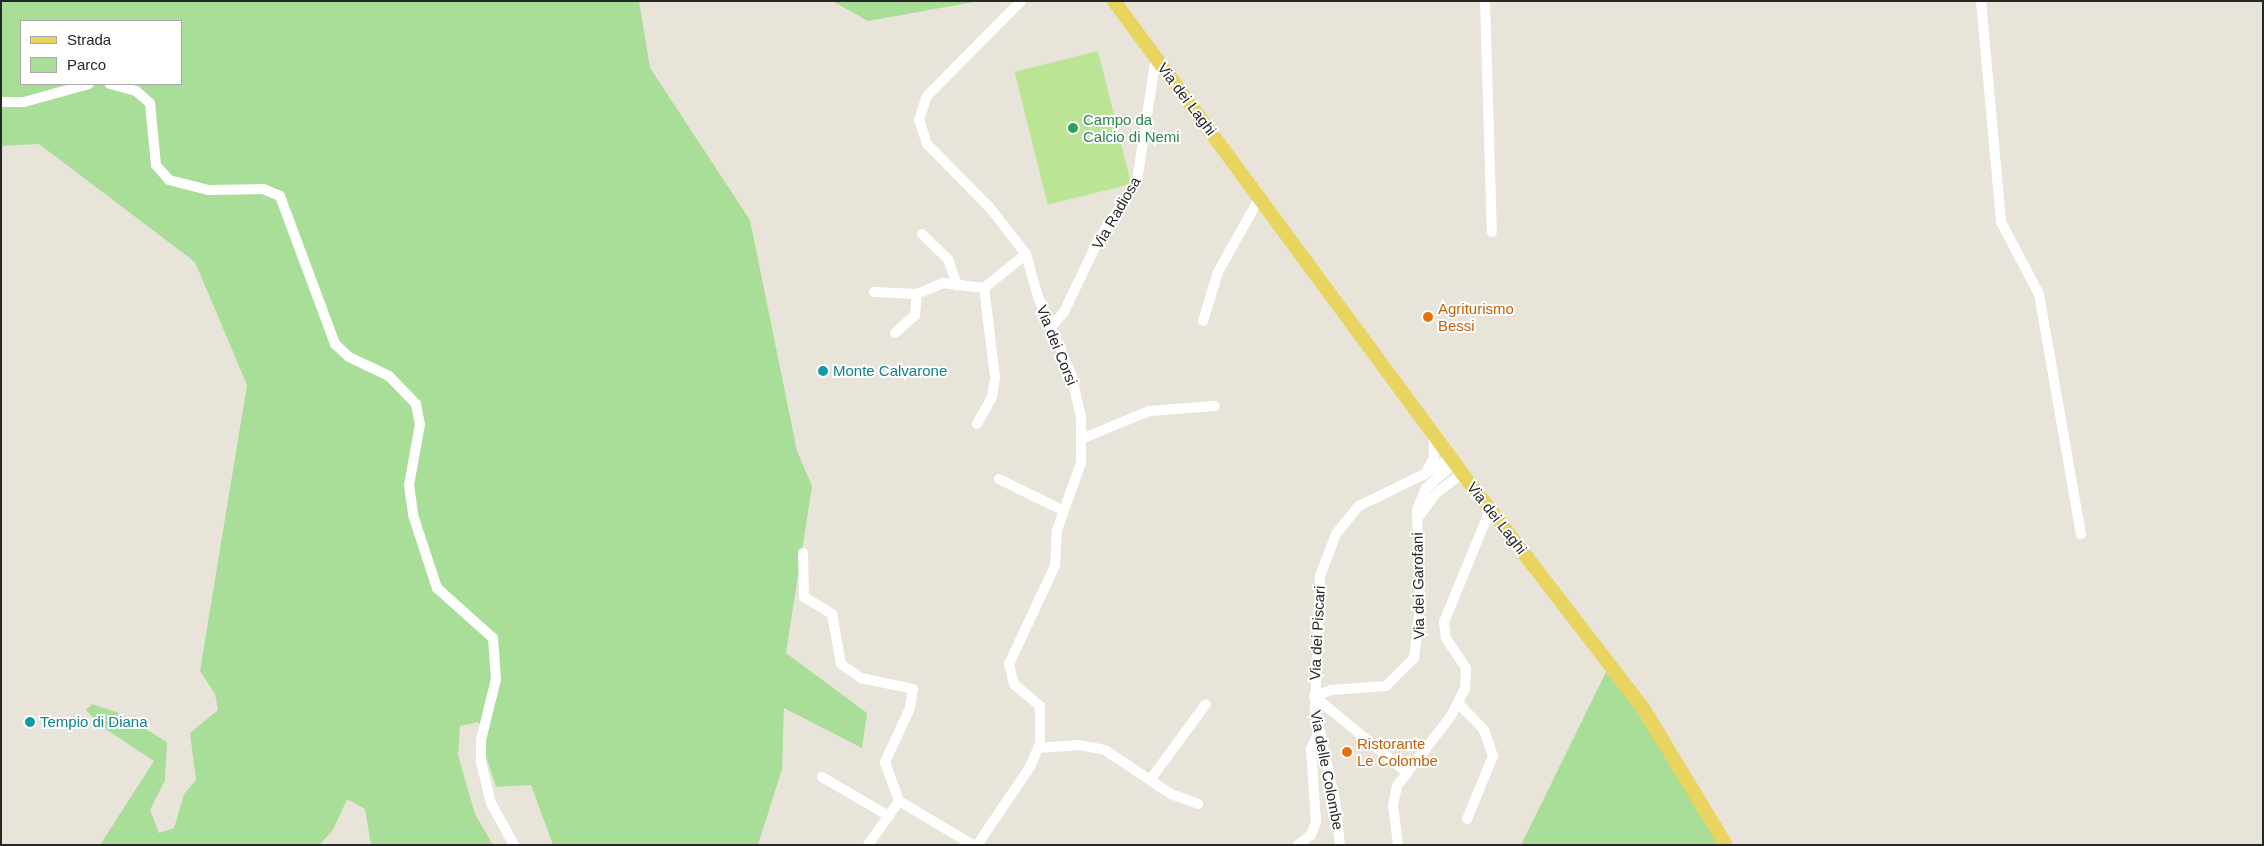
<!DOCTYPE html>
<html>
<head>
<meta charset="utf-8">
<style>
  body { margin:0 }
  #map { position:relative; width:2264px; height:846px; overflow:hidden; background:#e9e4d9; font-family:Helvetica,sans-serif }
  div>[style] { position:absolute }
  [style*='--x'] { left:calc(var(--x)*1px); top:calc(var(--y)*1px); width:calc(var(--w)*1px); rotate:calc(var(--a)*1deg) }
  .green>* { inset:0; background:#a9de98 }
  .pitch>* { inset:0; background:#bbe594; transform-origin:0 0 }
  .minor>* { height:10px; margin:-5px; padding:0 5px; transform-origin:5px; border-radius:5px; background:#fff }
  .major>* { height:14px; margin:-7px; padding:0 7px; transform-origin:7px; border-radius:7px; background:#e8d45f }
  .dots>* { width:14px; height:14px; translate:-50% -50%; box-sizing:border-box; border:2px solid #fff; border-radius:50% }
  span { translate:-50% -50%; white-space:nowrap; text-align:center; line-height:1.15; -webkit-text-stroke:4px #fff; paint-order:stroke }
  .street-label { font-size:15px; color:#272727 }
  .leisure-label { font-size:15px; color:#27864d }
  .left { translate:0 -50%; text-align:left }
  .food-label { font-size:15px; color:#c56008 }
  .culture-label { font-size:15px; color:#0d838f }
  .frame { position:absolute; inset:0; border:2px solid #272727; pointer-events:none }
  .legend { position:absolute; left:20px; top:20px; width:162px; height:65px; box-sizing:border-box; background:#fff; border:1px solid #a9a9a9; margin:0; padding:6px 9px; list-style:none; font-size:15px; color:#272727 }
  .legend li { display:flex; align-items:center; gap:10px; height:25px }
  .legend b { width:25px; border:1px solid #a9a9a9 }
</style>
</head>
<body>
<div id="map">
  <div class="green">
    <div style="clip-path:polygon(evenodd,1px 1px,639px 1px,650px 68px,750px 220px,797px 451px,812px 486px,786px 653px,867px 713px,862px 748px,784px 708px,782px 769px,758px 845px,553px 845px,531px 785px,496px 787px,483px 747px,487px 733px,478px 722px,460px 726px,458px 755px,475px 814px,493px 845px,371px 845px,365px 809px,347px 799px,333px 830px,319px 845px,100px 845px,154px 761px,101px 726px,86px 710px,92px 704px,119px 713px,167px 742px,165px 780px,150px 810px,159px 833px,174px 828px,184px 794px,196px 780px,190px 733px,218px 710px,215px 694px,200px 671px,247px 385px,195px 262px,39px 144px,1px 146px,1px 1px,21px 21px,181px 21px,181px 84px,21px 84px,21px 21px)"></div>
    <div style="clip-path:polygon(832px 1px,979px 1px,868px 21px)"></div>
    <div style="clip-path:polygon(1606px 672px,1632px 703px,1720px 845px,1521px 845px)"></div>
  </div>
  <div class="pitch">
    <div style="left:1098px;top:51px;width:137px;height:86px;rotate:76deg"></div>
  </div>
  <div class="minor">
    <div style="--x:1485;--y:1;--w:231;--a:88.3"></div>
    <div style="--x:1981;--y:1;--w:222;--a:84.8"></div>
    <div style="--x:2001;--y:222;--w:81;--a:62.2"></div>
    <div style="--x:2039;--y:294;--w:244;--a:80.1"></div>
    <div style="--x:110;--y:84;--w:27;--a:15"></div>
    <div style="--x:136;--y:91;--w:18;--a:41"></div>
    <div style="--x:150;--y:103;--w:62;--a:84.5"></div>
    <div style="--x:156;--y:165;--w:20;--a:49"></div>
    <div style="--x:169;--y:180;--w:40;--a:14.4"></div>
    <div style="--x:208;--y:190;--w:55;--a:-1"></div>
    <div style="--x:263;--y:189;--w:18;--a:22"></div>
    <div style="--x:280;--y:196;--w:158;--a:69.6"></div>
    <div style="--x:335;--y:344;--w:19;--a:43"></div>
    <div style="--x:349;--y:357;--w:44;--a:25.4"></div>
    <div style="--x:389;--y:376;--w:39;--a:46"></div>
    <div style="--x:416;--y:404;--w:20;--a:79"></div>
    <div style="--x:420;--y:424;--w:62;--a:100.2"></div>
    <div style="--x:409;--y:485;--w:30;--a:82"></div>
    <div style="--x:413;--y:515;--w:77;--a:71.8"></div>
    <div style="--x:437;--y:588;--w:75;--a:41.8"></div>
    <div style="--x:493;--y:638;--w:41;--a:85.8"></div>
    <div style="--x:496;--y:679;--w:63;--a:103.8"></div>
    <div style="--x:481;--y:740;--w:22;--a:90"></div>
    <div style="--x:481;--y:762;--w:42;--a:76.3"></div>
    <div style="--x:491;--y:803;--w:48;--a:61.3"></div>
    <div style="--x:1;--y:102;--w:23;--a:0"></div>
    <div style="--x:24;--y:102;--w:67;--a:-15.5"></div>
    <div style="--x:922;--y:234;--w:36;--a:44"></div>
    <div style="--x:948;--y:259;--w:28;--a:71"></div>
    <div style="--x:984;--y:288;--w:54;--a:-39"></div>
    <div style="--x:874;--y:292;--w:43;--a:2.7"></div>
    <div style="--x:917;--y:294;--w:28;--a:-23"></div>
    <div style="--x:943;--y:283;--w:41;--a:7"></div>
    <div style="--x:1203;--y:321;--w:51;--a:-73"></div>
    <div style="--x:1218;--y:272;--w:86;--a:-60.8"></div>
    <div style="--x:1051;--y:327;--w:20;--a:-49"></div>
    <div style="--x:1064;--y:312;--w:81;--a:-64.4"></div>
    <div style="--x:1099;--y:239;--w:69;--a:-56.8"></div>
    <div style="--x:1137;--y:181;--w:125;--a:-81.3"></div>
    <div style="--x:895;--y:333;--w:27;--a:-42"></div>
    <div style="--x:915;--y:315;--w:21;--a:-85"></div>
    <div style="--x:977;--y:424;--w:31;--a:-61"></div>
    <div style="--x:992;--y:397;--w:20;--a:-81"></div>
    <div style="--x:995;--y:377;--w:90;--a:-97"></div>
    <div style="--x:1081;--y:439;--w:74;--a:-22.4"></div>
    <div style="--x:1149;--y:411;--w:66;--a:-4.3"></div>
    <div style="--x:1428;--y:472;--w:26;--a:-32"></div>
    <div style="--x:999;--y:479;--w:72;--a:26.2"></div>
    <div style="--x:1420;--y:515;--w:26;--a:-54"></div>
    <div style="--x:1435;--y:494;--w:34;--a:-37"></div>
    <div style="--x:803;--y:553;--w:44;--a:88.7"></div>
    <div style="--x:804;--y:597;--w:33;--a:31"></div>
    <div style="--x:832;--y:614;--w:51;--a:79.8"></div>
    <div style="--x:841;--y:664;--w:24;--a:35"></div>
    <div style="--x:861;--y:678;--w:53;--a:11.9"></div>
    <div style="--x:913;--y:689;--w:19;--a:99"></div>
    <div style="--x:910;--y:708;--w:60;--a:114.8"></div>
    <div style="--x:885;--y:762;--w:41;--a:70.3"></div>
    <div style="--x:899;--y:801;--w:86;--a:30.7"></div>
    <div style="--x:1314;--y:696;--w:18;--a:-19"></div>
    <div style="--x:1331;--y:690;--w:55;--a:-4.2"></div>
    <div style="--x:1386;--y:686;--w:40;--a:-45"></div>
    <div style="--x:1414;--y:658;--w:51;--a:-83.3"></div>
    <div style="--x:1420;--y:607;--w:97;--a:-91.8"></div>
    <div style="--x:1417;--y:510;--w:24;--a:-68"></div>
    <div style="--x:1426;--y:488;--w:38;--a:-41"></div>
    <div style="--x:1314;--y:696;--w:119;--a:39.6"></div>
    <div style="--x:1459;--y:704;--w:36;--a:46"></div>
    <div style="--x:1484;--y:730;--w:28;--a:71"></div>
    <div style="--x:1493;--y:756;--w:68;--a:112.4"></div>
    <div style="--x:1038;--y:748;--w:41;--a:-4.2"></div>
    <div style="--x:1079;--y:745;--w:26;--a:11"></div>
    <div style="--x:1105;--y:750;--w:79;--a:33.7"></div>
    <div style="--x:1171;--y:794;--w:29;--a:20"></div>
    <div style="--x:822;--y:777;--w:78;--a:30.2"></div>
    <div style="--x:1150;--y:780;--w:94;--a:-53.6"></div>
    <div style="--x:868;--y:845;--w:54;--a:-54.8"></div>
    <div style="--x:977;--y:845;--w:94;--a:-55.8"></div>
    <div style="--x:1030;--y:767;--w:26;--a:-67"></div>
    <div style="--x:1040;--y:743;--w:37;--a:-90"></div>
    <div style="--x:1040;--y:706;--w:34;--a:-140"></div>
    <div style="--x:1014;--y:684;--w:21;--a:-104"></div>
    <div style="--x:1009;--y:664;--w:108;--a:-64.9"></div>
    <div style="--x:1055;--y:566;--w:36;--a:-87"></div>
    <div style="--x:1057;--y:530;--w:71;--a:-70.3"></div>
    <div style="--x:1081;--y:463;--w:46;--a:-90"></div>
    <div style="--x:1081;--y:417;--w:44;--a:-103.1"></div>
    <div style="--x:1071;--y:374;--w:84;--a:-113.2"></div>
    <div style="--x:1038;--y:297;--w:45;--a:-105.6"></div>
    <div style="--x:1026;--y:254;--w:58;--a:-128"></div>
    <div style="--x:990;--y:208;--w:90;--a:-134.5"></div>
    <div style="--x:927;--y:144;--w:25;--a:-108"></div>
    <div style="--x:919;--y:120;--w:25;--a:-72"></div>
    <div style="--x:927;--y:96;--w:134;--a:-45.3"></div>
    <div style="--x:1298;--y:845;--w:16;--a:-38"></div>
    <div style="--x:1311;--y:835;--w:14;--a:-69"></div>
    <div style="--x:1316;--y:822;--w:73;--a:-93.9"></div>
    <div style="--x:1311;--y:749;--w:20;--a:-66"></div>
    <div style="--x:1340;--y:845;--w:45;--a:-96.3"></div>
    <div style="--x:1335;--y:800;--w:92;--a:-102.5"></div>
    <div style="--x:1315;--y:710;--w:134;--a:-87.9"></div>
    <div style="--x:1320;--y:576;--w:45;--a:-69.1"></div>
    <div style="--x:1336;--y:534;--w:36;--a:-51"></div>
    <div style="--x:1359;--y:506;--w:73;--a:-25.9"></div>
    <div style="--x:1425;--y:474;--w:18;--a:-61"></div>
    <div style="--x:1434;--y:458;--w:24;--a:-90"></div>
    <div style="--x:1398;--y:845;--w:40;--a:-97.1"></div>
    <div style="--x:1393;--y:805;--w:19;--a:-78"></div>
    <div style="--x:1397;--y:786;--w:88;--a:-52.4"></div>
    <div style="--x:1451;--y:716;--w:31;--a:-63"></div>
    <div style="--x:1465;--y:688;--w:20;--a:-87"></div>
    <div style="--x:1466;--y:668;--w:36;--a:-124"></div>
    <div style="--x:1446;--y:638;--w:16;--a:-97"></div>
    <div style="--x:1444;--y:622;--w:121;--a:-67.7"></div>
  </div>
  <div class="major">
    <div style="--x:1114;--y:1;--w:586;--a:53.6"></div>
    <div style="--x:1462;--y:473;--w:297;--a:52.4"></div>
    <div style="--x:1643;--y:708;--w:160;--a:58.8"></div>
  </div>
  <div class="dots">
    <div style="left:1073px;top:128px;background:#2e9e5b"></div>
    <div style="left:1428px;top:317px;background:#e8710a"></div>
    <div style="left:823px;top:371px;background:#0f9aa8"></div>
    <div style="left:30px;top:722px;background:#0f9aa8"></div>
    <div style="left:1347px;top:752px;background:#e8710a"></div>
  </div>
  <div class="street-label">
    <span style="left:1187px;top:99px;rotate:53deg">Via dei Laghi</span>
    <span style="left:1116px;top:213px;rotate:-60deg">Via Radiosa</span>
    <span style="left:1057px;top:345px;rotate:68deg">Via dei Corsi</span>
    <span style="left:1497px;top:518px;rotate:52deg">Via dei Laghi</span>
    <span style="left:1418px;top:586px;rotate:-91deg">Via dei Garofani</span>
    <span style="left:1317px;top:633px;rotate:-87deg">Via dei Piscari</span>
    <span style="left:1327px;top:770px;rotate:79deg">Via delle Colombe</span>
  </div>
  <div class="leisure-label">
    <span class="left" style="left:1083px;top:128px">Campo da<br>Calcio di Nemi</span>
  </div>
  <div class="food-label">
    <span class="left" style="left:1438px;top:317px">Agriturismo<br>Bessi</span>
    <span class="left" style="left:1357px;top:752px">Ristorante<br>Le Colombe</span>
  </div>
  <div class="culture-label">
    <span class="left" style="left:833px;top:371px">Monte Calvarone</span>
    <span class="left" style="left:40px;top:722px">Tempio di Diana</span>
  </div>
  <div class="frame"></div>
  <ul class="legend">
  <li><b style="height:6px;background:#e8d45f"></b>Strada</li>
  <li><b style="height:14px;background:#a9de98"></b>Parco</li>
  </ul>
</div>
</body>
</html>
